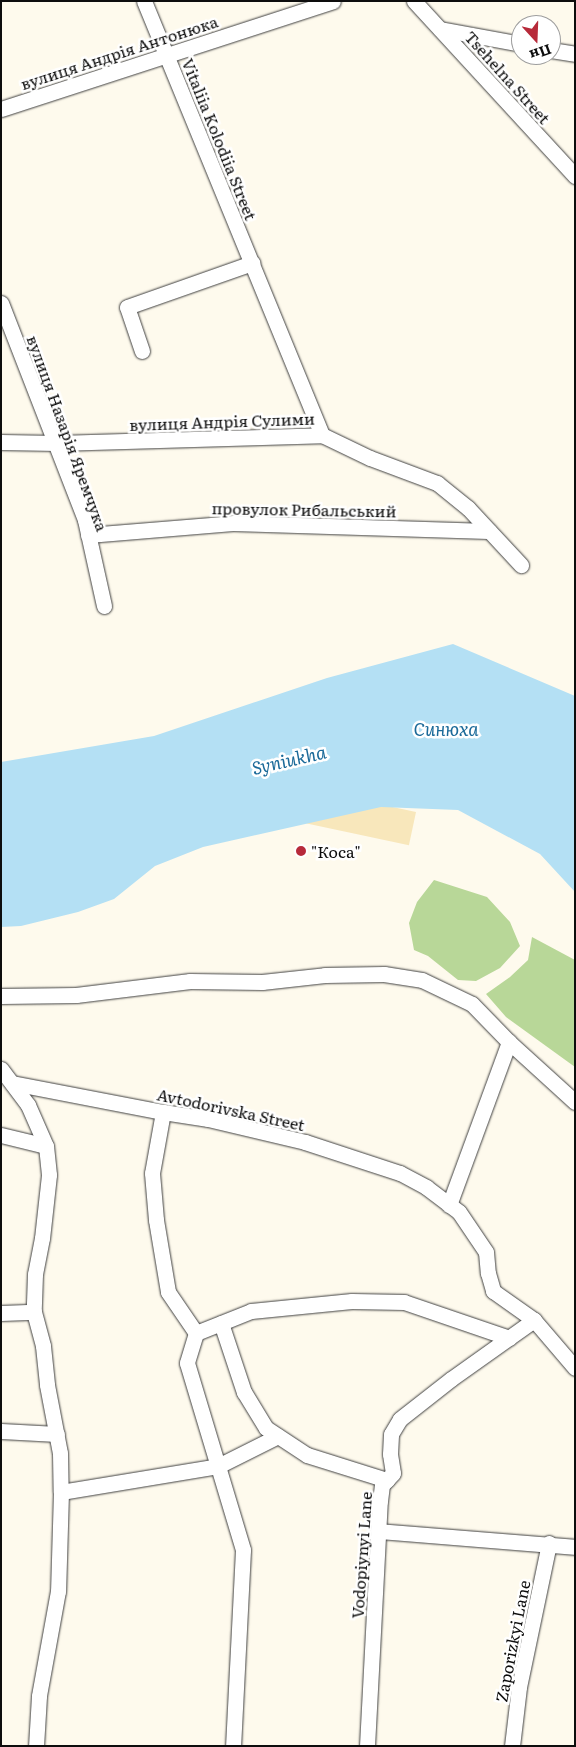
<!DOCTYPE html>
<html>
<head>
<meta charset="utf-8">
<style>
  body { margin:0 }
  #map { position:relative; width:576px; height:1747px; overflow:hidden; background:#fefaed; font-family:Literata,serif }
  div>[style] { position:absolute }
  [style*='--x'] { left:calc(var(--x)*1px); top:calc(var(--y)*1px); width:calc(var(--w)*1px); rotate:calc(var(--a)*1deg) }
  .forest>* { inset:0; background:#b8d798 }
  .sand>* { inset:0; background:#f8e7bb; transform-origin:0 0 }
  .water>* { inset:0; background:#b4e0f4 }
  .roads { filter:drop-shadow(0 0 1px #404040) drop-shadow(0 0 1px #404040) }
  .minor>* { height:15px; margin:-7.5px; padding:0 7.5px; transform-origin:7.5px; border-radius:7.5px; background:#fff }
  .dots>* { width:14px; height:14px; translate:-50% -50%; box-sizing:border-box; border:2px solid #fff; border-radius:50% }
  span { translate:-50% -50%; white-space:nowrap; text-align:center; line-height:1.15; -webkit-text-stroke:5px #fff; paint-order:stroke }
  .street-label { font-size:16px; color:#0d0d0d }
  .poi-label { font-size:16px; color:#0d0d0d }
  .left { translate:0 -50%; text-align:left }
  .water-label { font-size:18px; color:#1b6a99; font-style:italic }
  .frame { position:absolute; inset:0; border:2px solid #0d0d0d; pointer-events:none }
  .north { position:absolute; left:511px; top:15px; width:50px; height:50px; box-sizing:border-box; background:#fff; border:1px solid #9e9e9e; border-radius:50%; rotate:160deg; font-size:14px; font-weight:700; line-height:20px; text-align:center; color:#0d0d0d }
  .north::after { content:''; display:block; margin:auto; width:18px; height:22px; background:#b72a3a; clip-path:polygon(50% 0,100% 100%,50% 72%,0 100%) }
</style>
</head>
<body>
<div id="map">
  <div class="forest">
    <div style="clip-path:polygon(434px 880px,487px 897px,510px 922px,520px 946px,500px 968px,476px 981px,458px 980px,428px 956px,414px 950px,409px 923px,417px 902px)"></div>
    <div style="clip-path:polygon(532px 937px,575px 960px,575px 1067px,506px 1017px,486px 994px,510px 977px,528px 960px)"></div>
  </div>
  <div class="sand">
    <div style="left:416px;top:812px;width:34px;height:227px;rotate:102deg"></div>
  </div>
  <div class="water">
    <div style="clip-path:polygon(453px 644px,575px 696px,575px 892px,540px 854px,458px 810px,381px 807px,203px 847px,155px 866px,114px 899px,78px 912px,21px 926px,1px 927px,1px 762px,154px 736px,327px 678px)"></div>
  </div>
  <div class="roads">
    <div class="minor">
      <div style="--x:144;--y:1;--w:469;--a:67.7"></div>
      <div style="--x:414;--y:1;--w:238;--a:47.4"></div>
      <div style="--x:440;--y:29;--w:82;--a:10.5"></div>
      <div style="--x:551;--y:50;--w:24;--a:9"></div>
      <div style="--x:1;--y:109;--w:349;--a:-18"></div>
      <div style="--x:1;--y:303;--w:233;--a:68.8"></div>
      <div style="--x:85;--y:520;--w:88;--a:77.5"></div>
      <div style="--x:142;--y:351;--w:46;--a:-108.8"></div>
      <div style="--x:127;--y:307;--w:133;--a:-19.4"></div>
      <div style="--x:1;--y:442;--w:56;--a:1"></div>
      <div style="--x:57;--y:443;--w:265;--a:-1.7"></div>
      <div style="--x:322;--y:435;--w:53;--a:25.6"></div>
      <div style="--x:370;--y:458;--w:72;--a:20.5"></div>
      <div style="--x:437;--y:483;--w:40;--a:39"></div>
      <div style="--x:468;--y:508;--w:78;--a:47.1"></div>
      <div style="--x:88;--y:535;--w:145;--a:-4.7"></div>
      <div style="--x:233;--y:523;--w:256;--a:1.8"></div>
      <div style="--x:1;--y:996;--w:75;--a:-0.8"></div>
      <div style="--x:76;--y:995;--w:115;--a:-7"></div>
      <div style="--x:190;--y:981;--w:72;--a:0.8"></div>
      <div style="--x:262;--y:982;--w:63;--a:-6.3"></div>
      <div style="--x:325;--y:975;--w:59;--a:-1"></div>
      <div style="--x:384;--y:974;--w:38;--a:9"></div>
      <div style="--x:422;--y:980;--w:55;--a:25.6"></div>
      <div style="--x:472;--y:1004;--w:53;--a:45.8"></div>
      <div style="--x:509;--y:1042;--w:89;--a:42.3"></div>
      <div style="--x:1;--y:1069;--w:45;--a:53.1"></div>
      <div style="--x:28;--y:1105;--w:45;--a:66.3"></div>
      <div style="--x:46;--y:1146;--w:29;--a:84"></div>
      <div style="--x:49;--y:1175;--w:63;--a:96.3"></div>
      <div style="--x:42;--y:1238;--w:37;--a:101"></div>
      <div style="--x:35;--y:1274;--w:38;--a:92"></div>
      <div style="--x:34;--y:1312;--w:35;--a:75"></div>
      <div style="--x:43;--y:1346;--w:39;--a:84"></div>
      <div style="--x:47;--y:1385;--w:69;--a:79.2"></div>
      <div style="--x:60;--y:1453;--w:39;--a:89"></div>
      <div style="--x:61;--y:1492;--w:99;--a:91.7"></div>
      <div style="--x:58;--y:1591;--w:107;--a:100.3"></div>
      <div style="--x:39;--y:1696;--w:50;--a:93.4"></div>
      <div style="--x:12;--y:1083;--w:154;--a:10.9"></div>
      <div style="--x:163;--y:1112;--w:46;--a:8.8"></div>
      <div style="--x:208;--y:1119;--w:100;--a:13.3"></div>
      <div style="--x:305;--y:1142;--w:100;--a:18.1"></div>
      <div style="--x:400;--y:1173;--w:30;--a:28"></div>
      <div style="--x:426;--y:1187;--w:41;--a:37.1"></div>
      <div style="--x:459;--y:1212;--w:48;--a:56"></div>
      <div style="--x:486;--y:1252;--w:21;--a:85"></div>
      <div style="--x:488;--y:1273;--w:19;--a:74"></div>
      <div style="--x:493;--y:1291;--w:50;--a:35.3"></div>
      <div style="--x:534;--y:1320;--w:63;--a:49.5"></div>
      <div style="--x:163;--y:1112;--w:62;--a:100.2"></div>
      <div style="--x:152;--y:1173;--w:47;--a:85.1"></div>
      <div style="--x:156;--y:1220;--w:73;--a:80.5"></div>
      <div style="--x:168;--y:1292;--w:50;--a:55.7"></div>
      <div style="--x:196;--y:1333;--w:31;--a:107"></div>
      <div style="--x:187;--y:1363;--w:195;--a:73.3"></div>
      <div style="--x:243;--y:1550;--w:196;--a:92.9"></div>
      <div style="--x:1;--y:1135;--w:46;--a:13.7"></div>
      <div style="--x:449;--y:1205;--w:174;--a:-69.8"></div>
      <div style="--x:1;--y:1313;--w:33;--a:-2"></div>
      <div style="--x:221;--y:1323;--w:73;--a:71.6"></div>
      <div style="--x:244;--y:1392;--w:42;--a:58.6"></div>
      <div style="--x:266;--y:1428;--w:49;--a:33.4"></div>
      <div style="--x:307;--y:1455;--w:84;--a:17.4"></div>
      <div style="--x:196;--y:1333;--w:59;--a:-21.8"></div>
      <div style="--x:251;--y:1311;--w:101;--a:-5.7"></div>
      <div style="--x:352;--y:1301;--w:52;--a:1.1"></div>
      <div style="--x:404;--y:1302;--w:111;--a:18.9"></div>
      <div style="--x:1;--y:1431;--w:56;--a:3.1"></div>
      <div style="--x:61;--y:1492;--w:159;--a:-9.4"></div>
      <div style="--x:218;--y:1466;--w:67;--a:-26.6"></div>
      <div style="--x:378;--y:1531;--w:198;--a:4.6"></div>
      <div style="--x:367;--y:1746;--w:245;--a:-87"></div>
      <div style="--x:380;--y:1501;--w:16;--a:-83"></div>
      <div style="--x:382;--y:1485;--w:16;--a:-47"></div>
      <div style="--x:393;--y:1473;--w:19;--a:-99"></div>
      <div style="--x:390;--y:1454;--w:20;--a:-87"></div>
      <div style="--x:391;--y:1434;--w:17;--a:-59"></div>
      <div style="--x:400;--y:1419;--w:65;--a:-38.1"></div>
      <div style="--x:451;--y:1379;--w:102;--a:-35.4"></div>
      <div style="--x:512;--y:1746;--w:59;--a:-83.2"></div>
      <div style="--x:519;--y:1687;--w:147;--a:-78.2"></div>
    </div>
  </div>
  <div class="dots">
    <div style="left:301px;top:851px;background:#b72a3a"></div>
  </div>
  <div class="street-label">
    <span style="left:119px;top:52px;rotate:-18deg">вулиця Андрія Антонюка</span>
    <span style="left:508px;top:77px;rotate:48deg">Tsehelna Street</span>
    <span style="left:220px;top:139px;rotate:68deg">Vitaliia Kolodiia Street</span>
    <span style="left:222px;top:421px;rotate:-2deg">вулиця Андрія Сулими</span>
    <span style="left:68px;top:433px;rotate:70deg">вулиця Назарія Яремчука</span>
    <span style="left:304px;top:509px;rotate:1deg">провулок Рибальський</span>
    <span style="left:231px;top:1109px;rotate:12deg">Avtodorivska Street</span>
    <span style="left:361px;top:1555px;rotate:-86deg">Vodopiynyi Lane</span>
    <span style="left:512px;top:1641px;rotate:-79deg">Zaporizkyi Lane</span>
  </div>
  <div class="poi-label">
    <span class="left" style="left:311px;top:851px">"Коса"</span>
  </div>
  <div class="water-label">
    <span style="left:446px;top:729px">Синюха</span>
    <span style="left:289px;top:760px;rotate:-13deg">Syniukha</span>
  </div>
  <div class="frame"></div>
  <div class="north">Пн</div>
</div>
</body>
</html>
